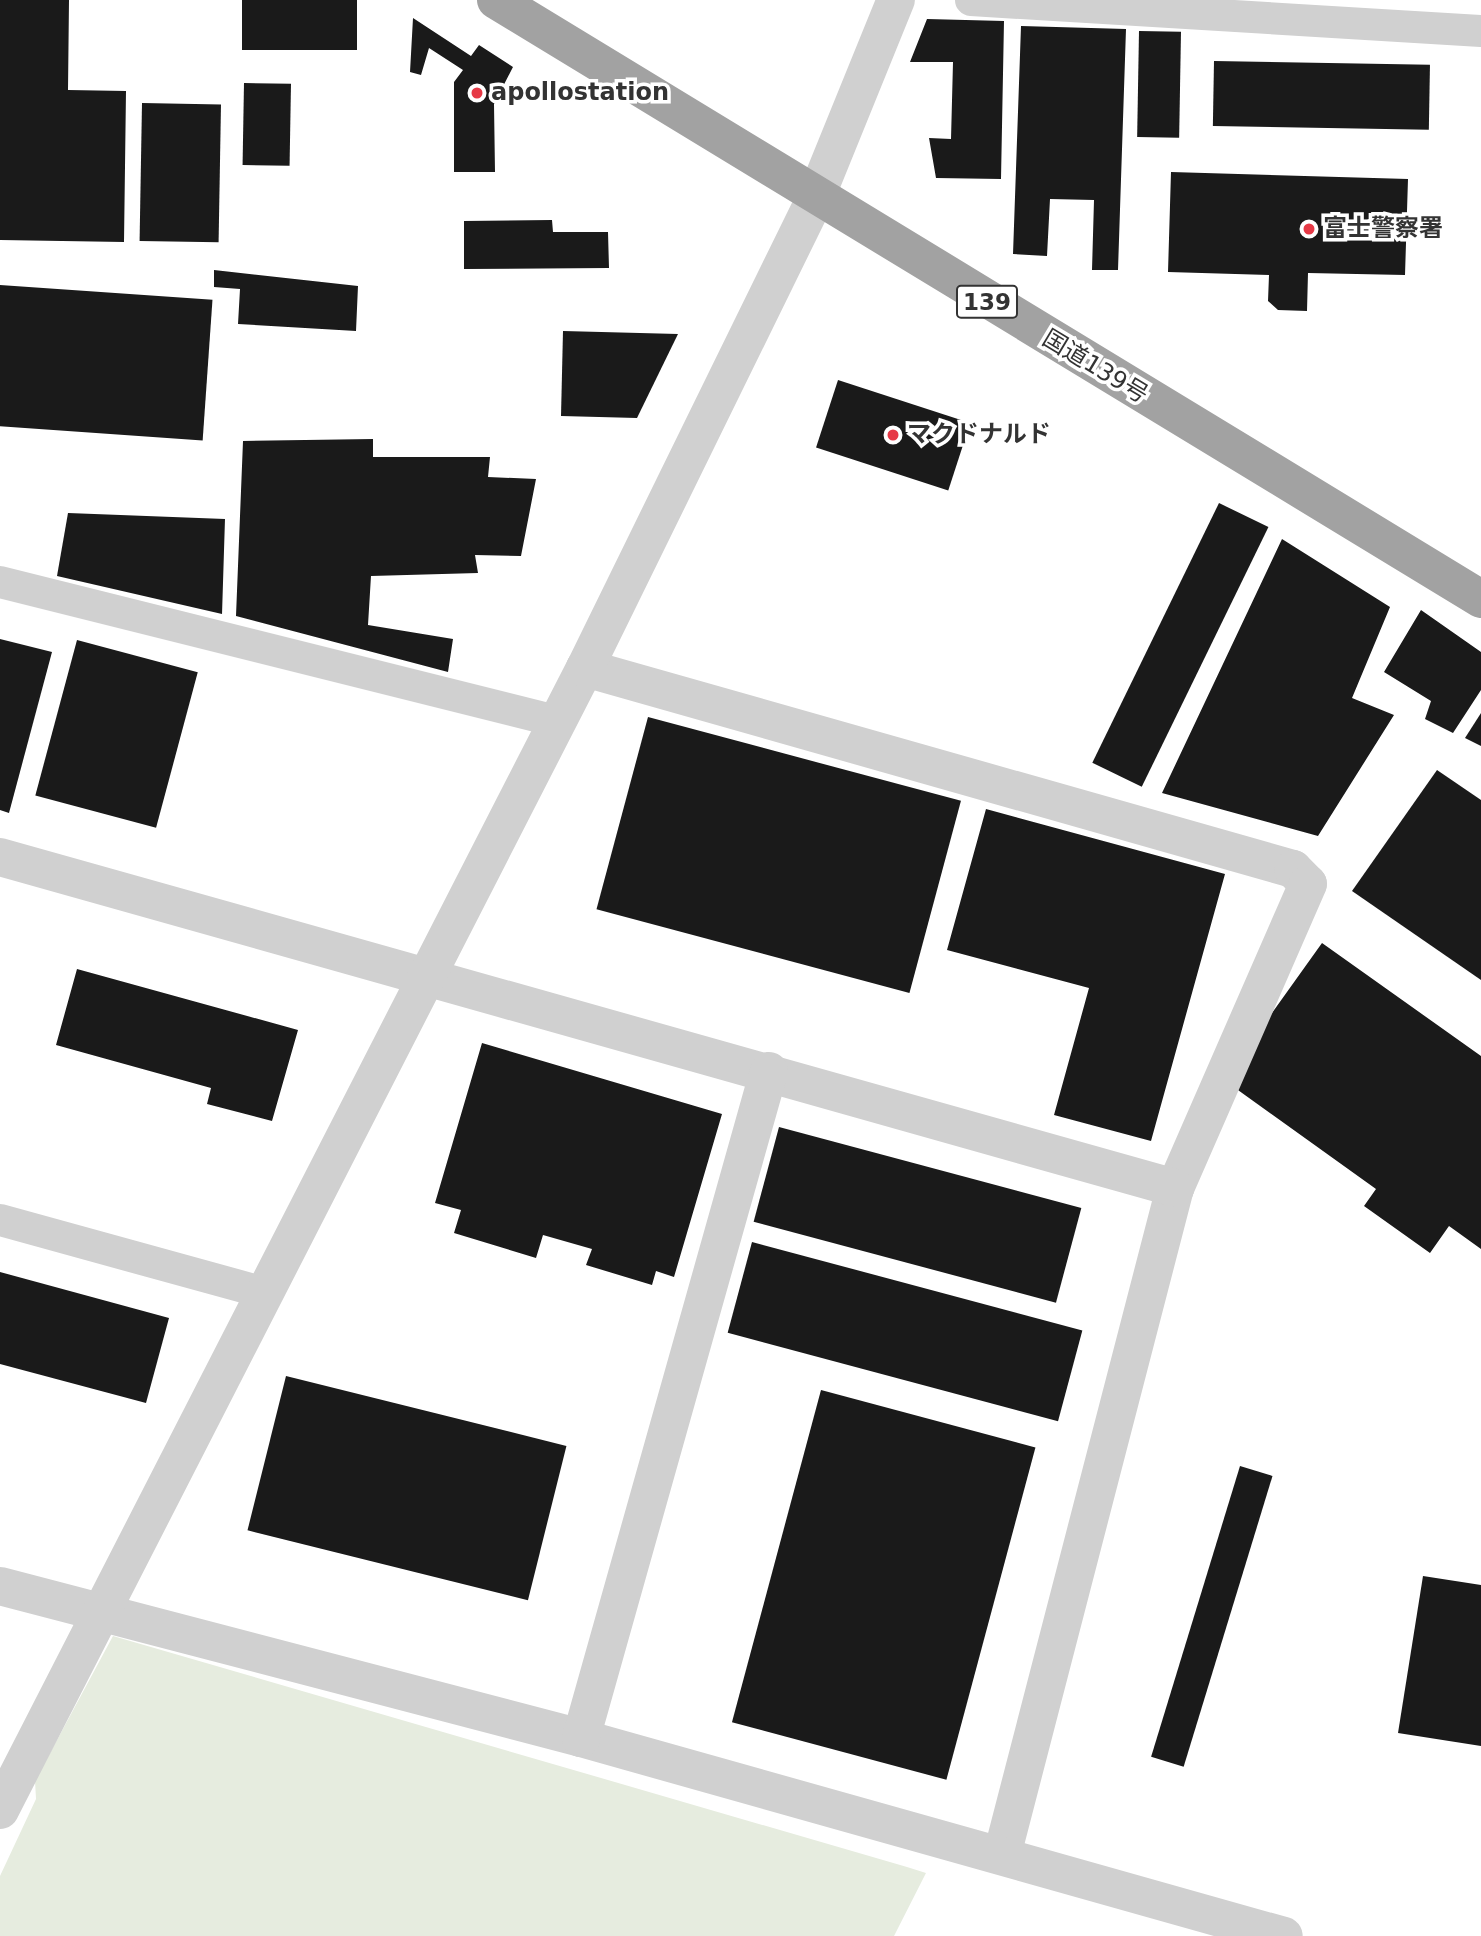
<!DOCTYPE html>
<html>
<head>
<meta charset="utf-8">
<style>
  body { margin:0 }
  #map { position:relative; width:1481px; height:1936px; overflow:hidden; background:#fff; font-family:"DejaVu Sans","Noto Sans JP",sans-serif }
  div>[style] { position:absolute }
  [style*='--x'] { left:calc(var(--x)*1px); top:calc(var(--y)*1px); width:calc(var(--w)*1px); rotate:calc(var(--a)*1deg) }
  .green>* { inset:0; background:#e6ecdf }
  .building>* { inset:0; background:#1a1a1a; transform-origin:0 0 }
  .minor>* { height:32px; margin:-16px; padding:0 16px; transform-origin:16px; border-radius:16px; background:#d0d0d0 }
  .tertiary>* { height:38px; margin:-19px; padding:0 19px; transform-origin:19px; border-radius:19px; background:#d0d0d0 }
  .trunk>* { height:38px; margin:-19px; padding:0 19px; transform-origin:19px; border-radius:19px; background:#a2a2a2 }
  .dots>* { width:19px; height:19px; translate:-50% -50%; box-sizing:border-box; border:4px solid #fff; border-radius:50% }
  span { translate:-50% -50%; white-space:nowrap; text-align:center; line-height:1.15; -webkit-text-stroke:7px #fff; paint-order:stroke }
  .shield-label span { padding:2px 5px; background:#fff; border:2px solid; border-radius:5px; -webkit-text-stroke-width:0 }
  .shield-label { font-size:23px; color:#333; font-weight:700 }
  .poi-label { font-size:24px; color:#333; font-weight:700 }
  .left { translate:0 -50%; text-align:left }
  .street-label { font-size:24px; color:#333 }
</style>
</head>
<body>
<div id="map">
  <div class="green">
    <div style="clip-path:polygon(113px 1636px,907px 1867px,926px 1873px,894px 1936px,0 1936px,0 1876px,36px 1799px,35px 1781px)"></div>
  </div>
  <div class="building">
    <div style="clip-path:polygon(0 0,69px 0,68px 90px,126px 91px,124px 242px,0 240px)"></div>
    <div style="left:242px;top:0;width:115px;height:50px"></div>
    <div style="clip-path:polygon(413px 18px,471px 56px,479px 45px,513px 67px,494px 104px,495px 172px,454px 172px,454px 82px,463px 70px,429px 48px,421px 75px,410px 72px)"></div>
    <div style="clip-path:polygon(927px 19px,1004px 21px,1001px 179px,936px 178px,929px 138px,951px 139px,953px 62px,910px 62px)"></div>
    <div style="clip-path:polygon(1021px 26px,1126px 29px,1118px 270px,1092px 270px,1094px 200px,1050px 199px,1047px 256px,1013px 254px)"></div>
    <div style="left:1139px;top:31px;width:42px;height:106px;rotate:1deg"></div>
    <div style="left:1214px;top:61px;width:216px;height:65px;rotate:1deg"></div>
    <div style="left:244px;top:83px;width:47px;height:82px;rotate:1deg"></div>
    <div style="left:142px;top:103px;width:79px;height:138px;rotate:1deg"></div>
    <div style="clip-path:polygon(1171px 172px,1408px 179px,1405px 275px,1308px 273px,1307px 311px,1278px 310px,1268px 301px,1269px 275px,1168px 272px)"></div>
    <div style="clip-path:polygon(552px 220px,553px 232px,608px 232px,609px 268px,464px 269px,464px 221px)"></div>
    <div style="clip-path:polygon(214px 270px,358px 286px,356px 331px,238px 324px,240px 289px,214px 287px)"></div>
    <div style="left:0;top:285px;width:213px;height:141px;rotate:4deg"></div>
    <div style="clip-path:polygon(563px 331px,678px 334px,637px 418px,561px 416px)"></div>
    <div style="left:838px;top:380px;width:139px;height:71px;rotate:18deg"></div>
    <div style="clip-path:polygon(373px 439px,373px 457px,490px 457px,488px 477px,536px 479px,521px 556px,475px 555px,478px 573px,371px 576px,368px 625px,453px 639px,448px 672px,236px 616px,243px 441px)"></div>
    <div style="left:1219px;top:503px;width:55px;height:289px;rotate:26deg"></div>
    <div style="clip-path:polygon(68px 513px,225px 519px,222px 614px,57px 576px)"></div>
    <div style="clip-path:polygon(1282px 539px,1390px 607px,1352px 698px,1394px 715px,1318px 836px,1162px 793px)"></div>
    <div style="clip-path:polygon(1421px 610px,1481px 652px,1481px 690px,1453px 733px,1425px 719px,1431px 701px,1384px 672px)"></div>
    <div style="clip-path:polygon(0 639px,52px 652px,9px 813px,0 810px)"></div>
    <div style="left:77px;top:640px;width:125px;height:161px;rotate:15deg"></div>
    <div style="clip-path:polygon(1481px 713px,1481px 746px,1465px 738px)"></div>
    <div style="left:648px;top:717px;width:324px;height:199px;rotate:15deg"></div>
    <div style="clip-path:polygon(1437px 770px,1481px 800px,1481px 980px,1352px 891px)"></div>
    <div style="clip-path:polygon(986px 809px,1225px 874px,1151px 1141px,1054px 1115px,1089px 988px,947px 950px)"></div>
    <div style="clip-path:polygon(1322px 943px,1481px 1056px,1481px 1249px,1449px 1226px,1430px 1253px,1364px 1206px,1376px 1189px,1224px 1080px)"></div>
    <div style="clip-path:polygon(77px 969px,298px 1030px,272px 1121px,207px 1104px,211px 1088px,56px 1045px)"></div>
    <div style="clip-path:polygon(482px 1043px,722px 1114px,674px 1277px,656px 1271px,652px 1285px,586px 1265px,592px 1249px,543px 1235px,536px 1258px,454px 1233px,461px 1210px,435px 1203px)"></div>
    <div style="left:779px;top:1127px;width:313px;height:98px;rotate:15deg"></div>
    <div style="left:752px;top:1242px;width:342px;height:94px;rotate:15deg"></div>
    <div style="clip-path:polygon(0 1272px,169px 1318px,146px 1403px,0 1364px)"></div>
    <div style="left:286px;top:1376px;width:289px;height:159px;rotate:14deg"></div>
    <div style="left:821px;top:1390px;width:222px;height:344px;rotate:15deg"></div>
    <div style="left:1240px;top:1466px;width:34px;height:304px;rotate:17deg"></div>
    <div style="clip-path:polygon(1423px 1576px,1481px 1585px,1481px 1746px,1398px 1733px)"></div>
  </div>
  <div class="minor">
    <div style="--x:971;--y:0;--w:511;--a:3.48"></div>
    <div style="--x:0;--y:582;--w:573;--a:14.04"></div>
    <div style="--x:0;--y:1220;--w:271;--a:15.4"></div>
  </div>
  <div class="tertiary">
    <div style="--x:585;--y:668;--w:736;--a:15.85"></div>
    <div style="--x:1293;--y:869;--w:21;--a:45"></div>
    <div style="--x:1308;--y:884;--w:332;--a:113.6"></div>
    <div style="--x:1175;--y:1188;--w:689;--a:104.54"></div>
    <div style="--x:0;--y:857;--w:1221;--a:15.73"></div>
    <div style="--x:0;--y:1586;--w:601;--a:14.66"></div>
    <div style="--x:581;--y:1738;--w:730;--a:15.73"></div>
    <div style="--x:581;--y:1738;--w:693;--a:-74.26"></div>
    <div style="--x:0;--y:1810;--w:1283;--a:-62.88"></div>
    <div style="--x:585;--y:668;--w:522;--a:-63.88"></div>
    <div style="--x:815;--y:199;--w:215;--a:-67.9"></div>
  </div>
  <div class="trunk">
    <div style="--x:496;--y:0;--w:1153;--a:31.3"></div>
  </div>
  <div class="dots">
    <div style="left:477px;top:93px;background:#e63946"></div>
    <div style="left:1309px;top:229px;background:#e63946"></div>
    <div style="left:893px;top:435px;background:#e63946"></div>
  </div>
  <div class="shield-label">
    <span style="left:987px;top:302px">139</span>
  </div>
  <div class="poi-label">
    <span class="left" style="left:491px;top:93px">apollostation</span>
    <span class="left" style="left:1323px;top:229px">富士警察署</span>
    <span class="left" style="left:907px;top:435px">マクドナルド</span>
  </div>
  <div class="street-label">
    <span style="left:1095px;top:367px;rotate:31deg">国道139号</span>
  </div>
</div>
</body>
</html>
